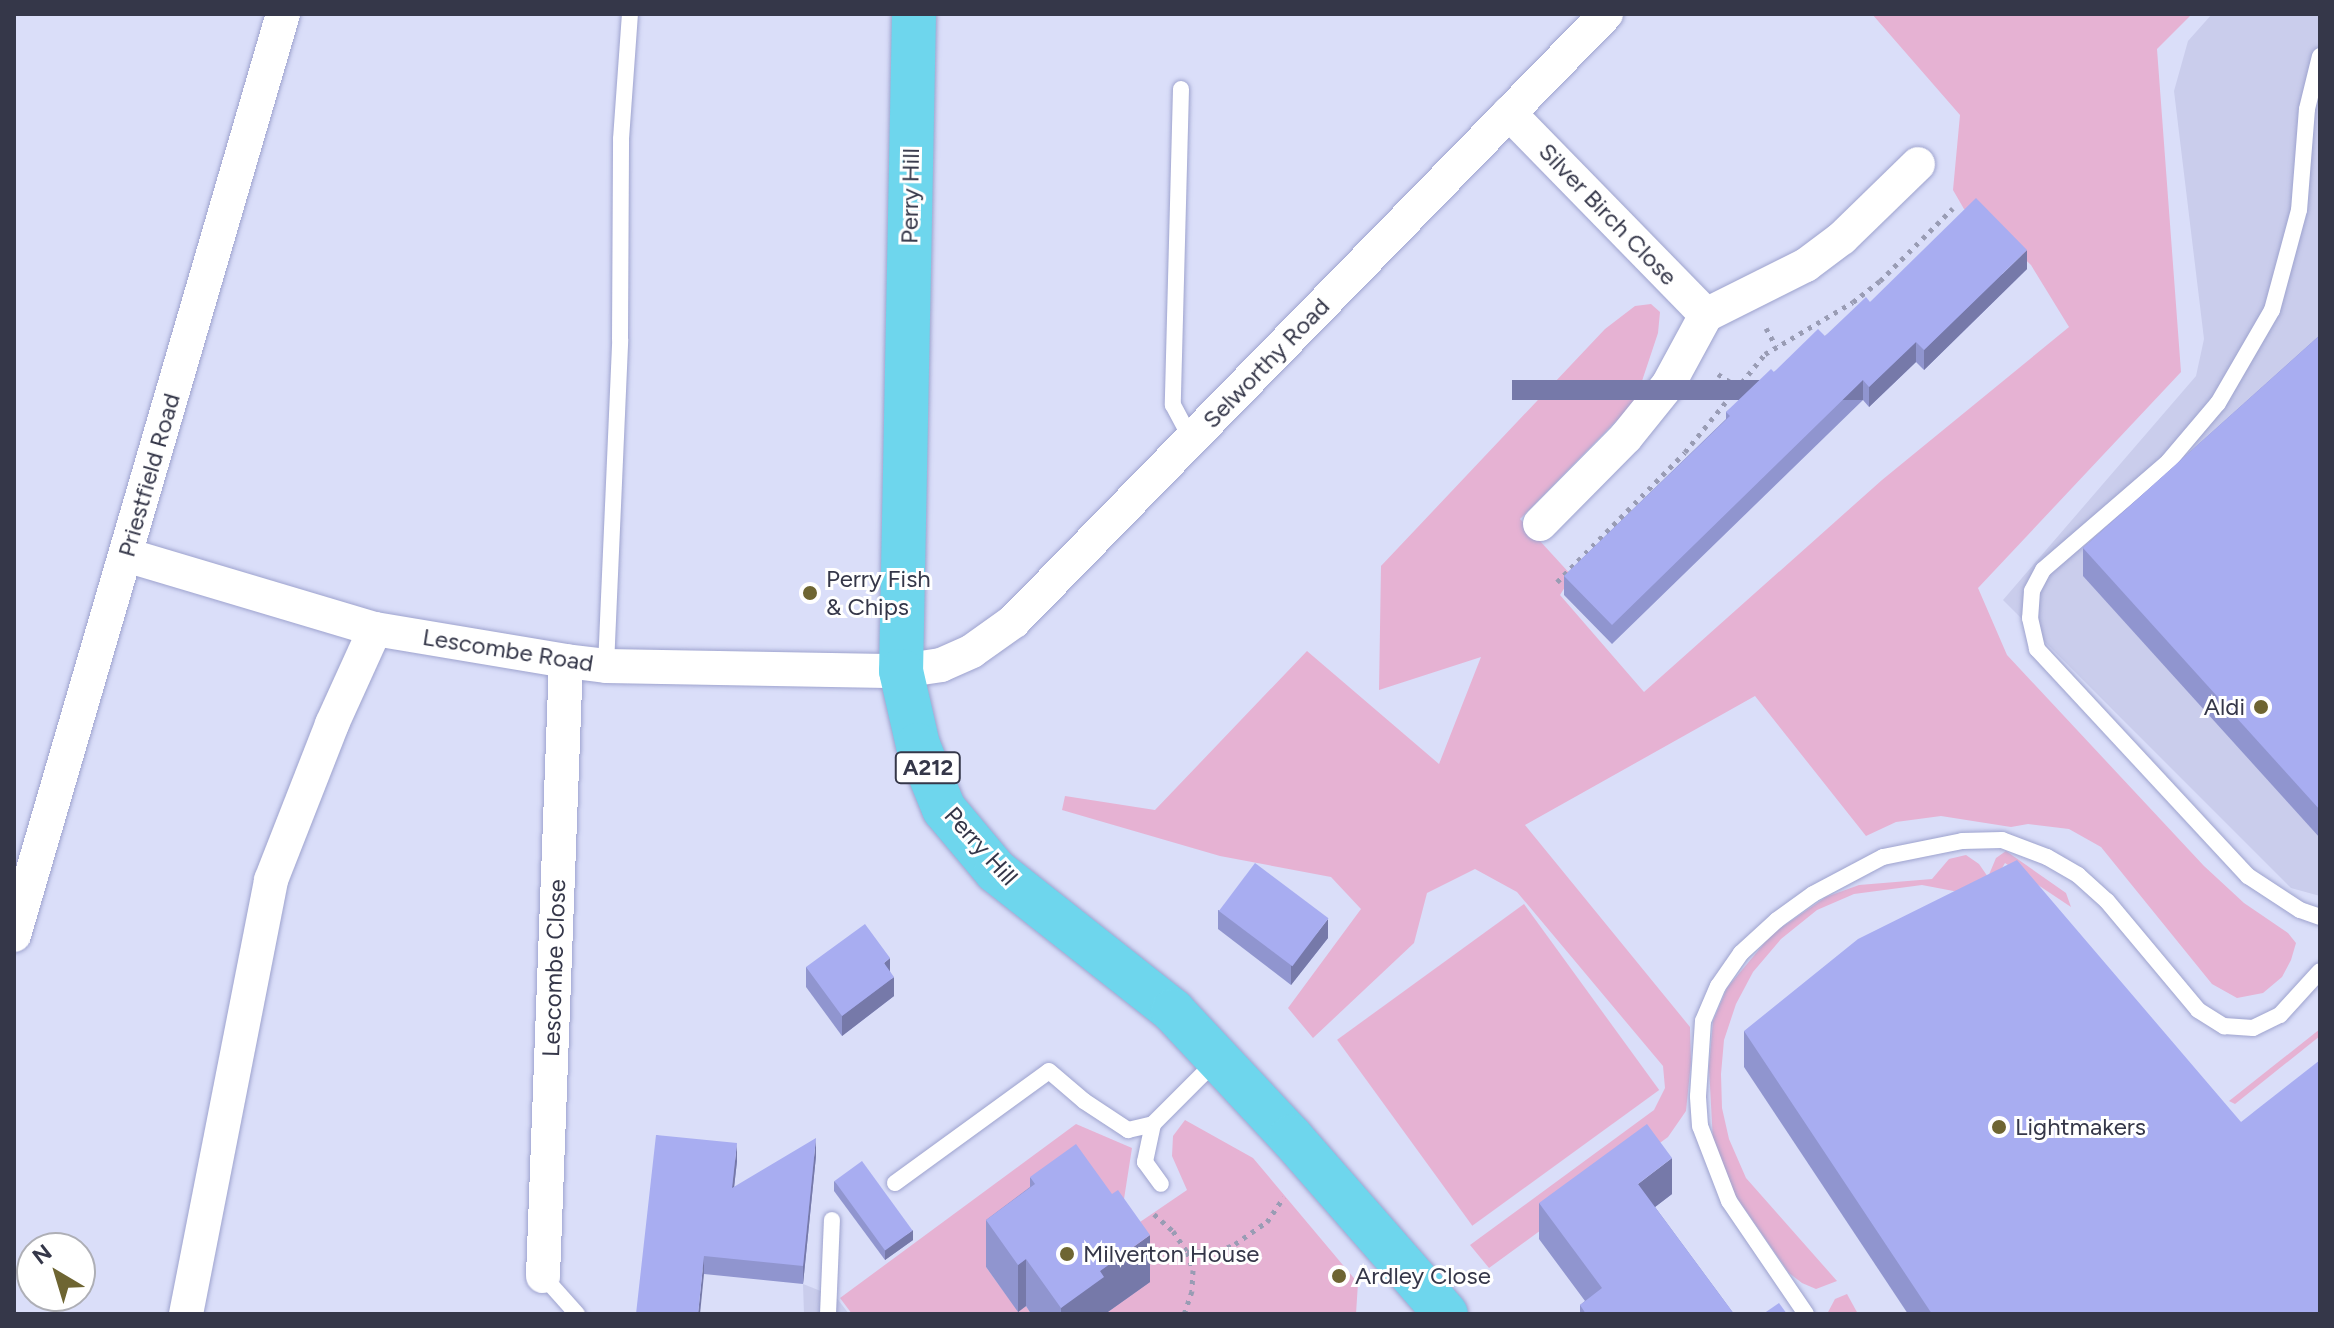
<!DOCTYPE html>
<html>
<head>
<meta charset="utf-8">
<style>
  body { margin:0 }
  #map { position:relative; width:2334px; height:1328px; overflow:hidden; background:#dadef9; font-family:Figtree,sans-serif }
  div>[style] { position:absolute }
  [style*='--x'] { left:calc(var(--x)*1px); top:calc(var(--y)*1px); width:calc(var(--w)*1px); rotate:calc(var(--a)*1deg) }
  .built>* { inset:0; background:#cacdec }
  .green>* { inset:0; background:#e6b2d3; transform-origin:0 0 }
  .path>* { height:5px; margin-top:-2.5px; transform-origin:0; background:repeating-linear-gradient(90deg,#999cb4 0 4px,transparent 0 10px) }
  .roads { filter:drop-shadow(0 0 2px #9ea3ce) drop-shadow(0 0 2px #9ea3ce) }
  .service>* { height:16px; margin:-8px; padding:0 8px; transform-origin:8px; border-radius:8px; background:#fff }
  .minor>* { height:34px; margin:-17px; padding:0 17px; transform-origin:17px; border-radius:17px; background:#fff }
  .primary>* { height:44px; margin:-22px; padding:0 22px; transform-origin:22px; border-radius:22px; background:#6ed6ed }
  .wall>* { inset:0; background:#9095cf }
  .shaded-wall>* { inset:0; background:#7679a9; transform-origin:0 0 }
  .building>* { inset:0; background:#a8adf1; transform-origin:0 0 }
  .dots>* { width:22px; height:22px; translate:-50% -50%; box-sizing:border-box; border:4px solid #fff; border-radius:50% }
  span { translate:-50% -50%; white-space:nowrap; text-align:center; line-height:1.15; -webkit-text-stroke:6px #fff; paint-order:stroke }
  .shield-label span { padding:2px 6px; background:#fff; border:2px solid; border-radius:6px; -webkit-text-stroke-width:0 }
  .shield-label { font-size:22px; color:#353749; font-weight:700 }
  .street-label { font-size:24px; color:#353749 }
  .poi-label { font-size:24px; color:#353749 }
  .left { translate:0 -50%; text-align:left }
  .right { translate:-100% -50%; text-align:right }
  .frame { position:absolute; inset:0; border:16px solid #353749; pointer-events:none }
  .north { position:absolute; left:16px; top:1232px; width:80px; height:80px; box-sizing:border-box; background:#fff; border:2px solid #aeafb6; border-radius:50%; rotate:322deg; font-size:22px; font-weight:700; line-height:32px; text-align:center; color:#353749 }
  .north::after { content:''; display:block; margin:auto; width:28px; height:36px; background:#6e6532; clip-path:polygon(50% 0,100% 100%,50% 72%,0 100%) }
</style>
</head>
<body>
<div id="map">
  <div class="built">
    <div style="clip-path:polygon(2212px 14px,2320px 14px,2320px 896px,2291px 888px,2003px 600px,2196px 376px,2204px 339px,2174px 91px,2188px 41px)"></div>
    <div style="clip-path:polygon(803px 1284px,836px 1297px,849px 1314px,804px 1314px)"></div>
  </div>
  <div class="green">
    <div style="clip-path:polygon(1872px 14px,2192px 14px,2157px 49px,2181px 372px,1978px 588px,2007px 655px,2204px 866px,2244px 903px,2288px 933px,2296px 943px,2291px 960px,2282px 977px,2263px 993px,2237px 998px,2212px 984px,2101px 847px,2069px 829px,2028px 824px,2011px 827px,1941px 816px,1896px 822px,1866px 836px,1755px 696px,1525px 825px,1690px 1027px,1691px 1062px,1686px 1111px,1668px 1137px,1489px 1268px,1470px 1245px,1654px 1110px,1665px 1088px,1663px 1066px,1517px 892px,1475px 869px,1427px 893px,1414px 943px,1313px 1038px,1288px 1008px,1361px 909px,1331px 877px,1220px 856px,1062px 810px,1065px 796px,1155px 810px,1307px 651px,1439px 764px,1481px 657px,1379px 690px,1381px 566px,1605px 329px,1635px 306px,1651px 304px,1660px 312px,1658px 333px,1637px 396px,1638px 407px,1616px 421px,1520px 519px,1572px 576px,1560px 595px,1644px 692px,1882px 480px,2069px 327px,2031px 265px,1975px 211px,1964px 209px,1953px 190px,1960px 115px)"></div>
    <div style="clip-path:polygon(2006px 851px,2066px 893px,2071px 907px,2005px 863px,1985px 897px,1922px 885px,1854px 894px,1817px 910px,1781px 939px,1753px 972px,1736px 1004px,1724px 1040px,1721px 1074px,1722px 1108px,1729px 1139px,1746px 1178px,1837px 1281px,1816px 1289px,1802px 1283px,1789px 1273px,1726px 1182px,1713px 1142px,1709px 1067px,1713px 1021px,1727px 988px,1772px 934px,1826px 897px,1859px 885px,1932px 879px,1949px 859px,1966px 855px,1979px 864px,1988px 877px,1996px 858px)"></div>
    <div style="left:1524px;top:904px;width:230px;height:231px;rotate:54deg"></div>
    <div style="clip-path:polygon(2320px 1029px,2320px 1036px,2235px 1104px,2229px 1101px)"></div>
    <div style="clip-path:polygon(1185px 1120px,1253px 1158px,1358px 1283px,1356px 1314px,1105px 1314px,1149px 1282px,1118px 1237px,1187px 1190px,1172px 1156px,1173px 1136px)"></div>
    <div style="clip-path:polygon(1076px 1124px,1132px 1148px,1124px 1199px,986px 1267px,1018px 1311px,1026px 1306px,1031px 1314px,852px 1314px,840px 1298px)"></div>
    <div style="clip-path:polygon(1847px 1294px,1858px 1314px,1827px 1314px,1835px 1299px)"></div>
  </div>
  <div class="path">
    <div style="--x:1766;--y:328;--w:21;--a:61"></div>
    <div style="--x:1718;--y:374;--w:24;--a:33"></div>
    <div style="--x:1557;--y:582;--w:182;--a:-45.4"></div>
    <div style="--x:1685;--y:452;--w:127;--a:-50.8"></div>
    <div style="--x:1765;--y:354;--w:102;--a:-30.6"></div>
    <div style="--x:1853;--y:302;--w:34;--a:-38"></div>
    <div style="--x:1880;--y:281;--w:103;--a:-45"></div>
    <div style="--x:1154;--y:1214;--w:25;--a:42"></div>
    <div style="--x:1173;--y:1231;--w:25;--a:56"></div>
    <div style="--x:1187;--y:1252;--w:19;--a:72"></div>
    <div style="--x:1193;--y:1270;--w:21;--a:93"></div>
    <div style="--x:1192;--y:1291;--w:24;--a:109"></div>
    <div style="--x:1187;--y:1252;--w:31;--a:-2"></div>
    <div style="--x:1218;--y:1251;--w:18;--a:-22"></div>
    <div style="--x:1235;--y:1244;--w:39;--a:-35"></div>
    <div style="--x:1267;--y:1222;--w:30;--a:-56"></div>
  </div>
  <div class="roads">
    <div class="service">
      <div style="--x:2320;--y:56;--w:55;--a:103.8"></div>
      <div style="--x:2307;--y:109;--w:101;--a:94.5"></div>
      <div style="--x:2299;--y:210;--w:104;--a:105.1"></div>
      <div style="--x:2272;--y:310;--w:108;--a:120.1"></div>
      <div style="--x:2218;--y:403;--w:77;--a:130.3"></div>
      <div style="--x:2168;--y:462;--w:165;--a:139.2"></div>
      <div style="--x:2043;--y:570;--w:24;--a:118"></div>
      <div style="--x:2032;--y:591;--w:27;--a:94"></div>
      <div style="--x:2030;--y:618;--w:32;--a:77"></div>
      <div style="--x:2037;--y:649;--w:310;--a:47.1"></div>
      <div style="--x:2248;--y:876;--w:62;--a:33.2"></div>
      <div style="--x:2300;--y:910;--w:21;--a:19"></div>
      <div style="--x:1181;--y:89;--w:316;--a:91.5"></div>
      <div style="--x:1173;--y:405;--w:40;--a:62"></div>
      <div style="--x:606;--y:666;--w:327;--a:-87.5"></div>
      <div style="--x:620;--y:339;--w:200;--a:-89.7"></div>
      <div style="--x:621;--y:139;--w:125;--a:-85.9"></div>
      <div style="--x:1153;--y:1124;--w:39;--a:102"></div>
      <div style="--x:1145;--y:1162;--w:27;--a:54"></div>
      <div style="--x:895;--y:1183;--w:190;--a:-36"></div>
      <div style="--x:1049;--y:1071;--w:46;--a:40.6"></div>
      <div style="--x:1084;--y:1101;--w:53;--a:33.4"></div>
      <div style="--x:1128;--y:1130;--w:26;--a:-13"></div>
      <div style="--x:1153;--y:1124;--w:92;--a:-45"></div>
      <div style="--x:543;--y:1276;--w:51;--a:48.2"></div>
      <div style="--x:828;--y:1314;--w:94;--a:-87.6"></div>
      <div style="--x:1806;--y:1314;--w:137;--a:-124.3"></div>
      <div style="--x:1729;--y:1201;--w:80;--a:-111.1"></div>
      <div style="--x:1700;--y:1126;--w:30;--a:-94"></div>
      <div style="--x:1698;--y:1096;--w:75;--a:-86.2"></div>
      <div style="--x:1703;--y:1021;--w:38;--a:-67"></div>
      <div style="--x:1718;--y:986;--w:40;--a:-55.1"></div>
      <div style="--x:1741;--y:953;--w:49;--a:-42.5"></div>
      <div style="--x:1777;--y:920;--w:44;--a:-35.8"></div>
      <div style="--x:1813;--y:894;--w:79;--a:-27.9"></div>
      <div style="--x:1883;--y:857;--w:81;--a:-11.4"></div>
      <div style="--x:1962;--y:841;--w:40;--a:-1.4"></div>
      <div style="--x:2002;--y:840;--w:48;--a:20.7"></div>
      <div style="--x:2047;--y:857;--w:36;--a:30"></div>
      <div style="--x:2078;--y:875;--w:39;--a:42"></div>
      <div style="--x:2107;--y:901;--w:142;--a:50.1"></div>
      <div style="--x:2198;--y:1010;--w:31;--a:32"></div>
      <div style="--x:2224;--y:1026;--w:29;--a:4"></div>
      <div style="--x:2253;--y:1028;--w:30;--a:-26"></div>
      <div style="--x:2280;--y:1015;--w:59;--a:-47.7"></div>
    </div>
    <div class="minor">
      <div style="--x:1509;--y:113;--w:282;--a:45.7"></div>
      <div style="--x:1540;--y:524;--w:122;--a:-45.3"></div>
      <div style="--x:1626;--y:437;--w:67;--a:-51.1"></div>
      <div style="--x:1668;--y:385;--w:80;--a:-61.5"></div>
      <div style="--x:1706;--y:315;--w:112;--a:-26.6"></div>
      <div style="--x:1806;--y:265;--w:45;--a:-36.9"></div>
      <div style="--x:1842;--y:238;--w:106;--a:-44.2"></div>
      <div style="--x:126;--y:555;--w:260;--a:16.6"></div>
      <div style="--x:375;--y:629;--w:194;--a:9.5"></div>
      <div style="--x:566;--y:661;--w:40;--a:7.1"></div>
      <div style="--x:606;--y:666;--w:295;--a:1"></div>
      <div style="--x:901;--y:671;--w:40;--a:-8.5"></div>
      <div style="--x:941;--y:665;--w:34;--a:-24"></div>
      <div style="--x:972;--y:651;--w:52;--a:-35.5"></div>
      <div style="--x:1014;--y:621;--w:848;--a:-45.72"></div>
      <div style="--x:14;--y:935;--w:959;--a:-73.72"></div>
      <div style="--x:543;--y:1276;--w:615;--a:-87.86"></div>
      <div style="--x:186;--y:1314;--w:442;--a:-78.9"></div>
      <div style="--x:271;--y:880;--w:168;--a:-68.6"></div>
      <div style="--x:332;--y:724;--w:104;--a:-65.6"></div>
    </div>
    <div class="primary">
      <div style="--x:914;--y:14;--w:657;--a:91.13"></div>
      <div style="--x:901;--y:671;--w:76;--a:77.1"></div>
      <div style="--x:918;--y:745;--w:69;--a:67.9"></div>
      <div style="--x:944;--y:809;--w:81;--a:50"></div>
      <div style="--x:996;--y:871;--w:226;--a:38.3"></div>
      <div style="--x:1173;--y:1011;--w:173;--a:46.9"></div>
      <div style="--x:1291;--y:1137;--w:235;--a:48.8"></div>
    </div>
  </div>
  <div class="wall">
    <div style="clip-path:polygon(2027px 269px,1924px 370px,1916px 362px,1869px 407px,1863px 400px,1612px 644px,1564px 595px,1564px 576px,1726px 419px,1726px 412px,1774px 372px,1825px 336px,1870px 302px)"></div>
    <div style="clip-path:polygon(2320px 335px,2320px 838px,2083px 576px,2083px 548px)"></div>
    <div style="clip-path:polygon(1218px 910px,1328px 938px,1291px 985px,1218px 929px)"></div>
    <div style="clip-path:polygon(806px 967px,890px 971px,894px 996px,842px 1036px,806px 987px)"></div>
    <div style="clip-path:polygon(1744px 1031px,2241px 1122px,2320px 1314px,1908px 1314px,1744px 1067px)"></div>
    <div style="clip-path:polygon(656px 1135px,737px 1161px,734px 1187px,816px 1156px,803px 1284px,704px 1274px)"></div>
    <div style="clip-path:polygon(1030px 1177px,1150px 1282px,1105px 1314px,1031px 1314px,1026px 1306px,1018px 1312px,986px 1267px,986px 1220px,1030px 1187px)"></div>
    <div style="clip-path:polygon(834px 1181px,913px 1240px,885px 1260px,834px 1191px)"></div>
    <div style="clip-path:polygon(1672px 1194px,1655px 1207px,1734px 1314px,1580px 1314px,1580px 1305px,1585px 1301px,1539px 1239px,1539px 1203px)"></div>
  </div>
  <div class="shaded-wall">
    <div style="clip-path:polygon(2027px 250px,2027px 269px,1924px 370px,1924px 350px)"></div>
    <div style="clip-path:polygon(1916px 342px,1916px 362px,1869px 407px,1869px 387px)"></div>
    <div style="left:1863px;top:380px;width:20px;height:351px;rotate:90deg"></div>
    <div style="clip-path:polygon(1328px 919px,1328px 938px,1291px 985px,1291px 966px)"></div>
    <div style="clip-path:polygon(890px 958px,890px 978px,884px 963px)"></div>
    <div style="clip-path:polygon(894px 977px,894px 996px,842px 1036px,842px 1016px)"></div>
    <div style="clip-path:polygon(816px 1138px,816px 1156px,803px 1284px,803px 1266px)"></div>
    <div style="clip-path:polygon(737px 1143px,737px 1161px,732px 1206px,732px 1188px)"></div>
    <div style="clip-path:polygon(1672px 1158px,1672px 1194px,1638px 1220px,1638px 1184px)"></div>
    <div style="clip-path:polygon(913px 1230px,913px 1240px,885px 1260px,885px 1250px)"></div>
    <div style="clip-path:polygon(1150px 1235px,1150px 1282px,1105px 1314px,1061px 1314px,1061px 1308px,1100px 1271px)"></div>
    <div style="clip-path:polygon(704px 1256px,704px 1274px,700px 1314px,698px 1314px)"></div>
    <div style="clip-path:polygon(1026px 1259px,1026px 1306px,1018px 1312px,1018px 1265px)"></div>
  </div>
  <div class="building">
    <div style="clip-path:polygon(1976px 198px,2027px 250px,1924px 350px,1916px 342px,1869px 387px,1863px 380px,1612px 625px,1564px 576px,1730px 416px,1726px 412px,1771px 369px,1774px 372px,1818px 329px,1825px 336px,1866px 297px,1870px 302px)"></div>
    <div style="clip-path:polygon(2320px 335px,2320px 810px,2083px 548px)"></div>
    <div style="clip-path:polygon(2017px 860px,2241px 1122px,2320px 1060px,2320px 1314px,1932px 1314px,1744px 1031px,1858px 939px)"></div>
    <div style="left:1255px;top:863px;width:92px;height:60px;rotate:37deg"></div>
    <div style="clip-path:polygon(865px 924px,890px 958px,884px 963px,894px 977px,842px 1016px,806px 967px)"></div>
    <div style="clip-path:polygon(1647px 1124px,1672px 1158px,1638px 1184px,1734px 1314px,1586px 1314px,1580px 1305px,1602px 1288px,1539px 1203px)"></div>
    <div style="clip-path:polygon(656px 1135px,737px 1143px,732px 1188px,816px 1138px,803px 1266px,704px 1256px,698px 1314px,636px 1314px)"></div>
    <div style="clip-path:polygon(1076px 1144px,1112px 1194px,1118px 1190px,1150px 1235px,1100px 1271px,1104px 1277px,1061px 1308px,1026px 1259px,1018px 1265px,986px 1220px,1035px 1184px,1030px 1177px)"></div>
    <div style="left:862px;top:1161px;width:86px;height:34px;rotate:54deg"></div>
    <div style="clip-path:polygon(1779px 1303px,1787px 1314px,1763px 1314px)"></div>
  </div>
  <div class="dots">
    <div style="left:810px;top:593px;background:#6e6532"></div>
    <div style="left:2261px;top:707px;background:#6e6532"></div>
    <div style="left:1999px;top:1127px;background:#6e6532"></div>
    <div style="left:1067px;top:1254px;background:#6e6532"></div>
    <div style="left:1339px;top:1276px;background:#6e6532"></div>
  </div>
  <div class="shield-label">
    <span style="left:928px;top:768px">A212</span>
  </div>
  <div class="street-label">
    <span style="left:910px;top:196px;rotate:-89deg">Perry Hill</span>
    <span style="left:1608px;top:214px;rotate:46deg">Silver Birch Close</span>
    <span style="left:1266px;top:363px;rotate:-46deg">Selworthy Road</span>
    <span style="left:149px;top:475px;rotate:-74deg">Priestfield Road</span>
    <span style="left:508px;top:650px;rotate:9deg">Lescombe Road</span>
    <span style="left:981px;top:846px;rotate:48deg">Perry Hill</span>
    <span style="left:554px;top:968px;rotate:-88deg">Lescombe Close</span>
  </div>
  <div class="poi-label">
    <span class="left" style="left:826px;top:593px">Perry Fish<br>&amp; Chips</span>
    <span class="right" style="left:2245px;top:707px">Aldi</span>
    <span class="left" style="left:2015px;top:1127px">Lightmakers</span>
    <span class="left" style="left:1083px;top:1254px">Milverton House</span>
    <span class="left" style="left:1355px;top:1276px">Ardley Close</span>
  </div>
  <div class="frame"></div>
  <div class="north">N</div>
</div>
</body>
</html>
